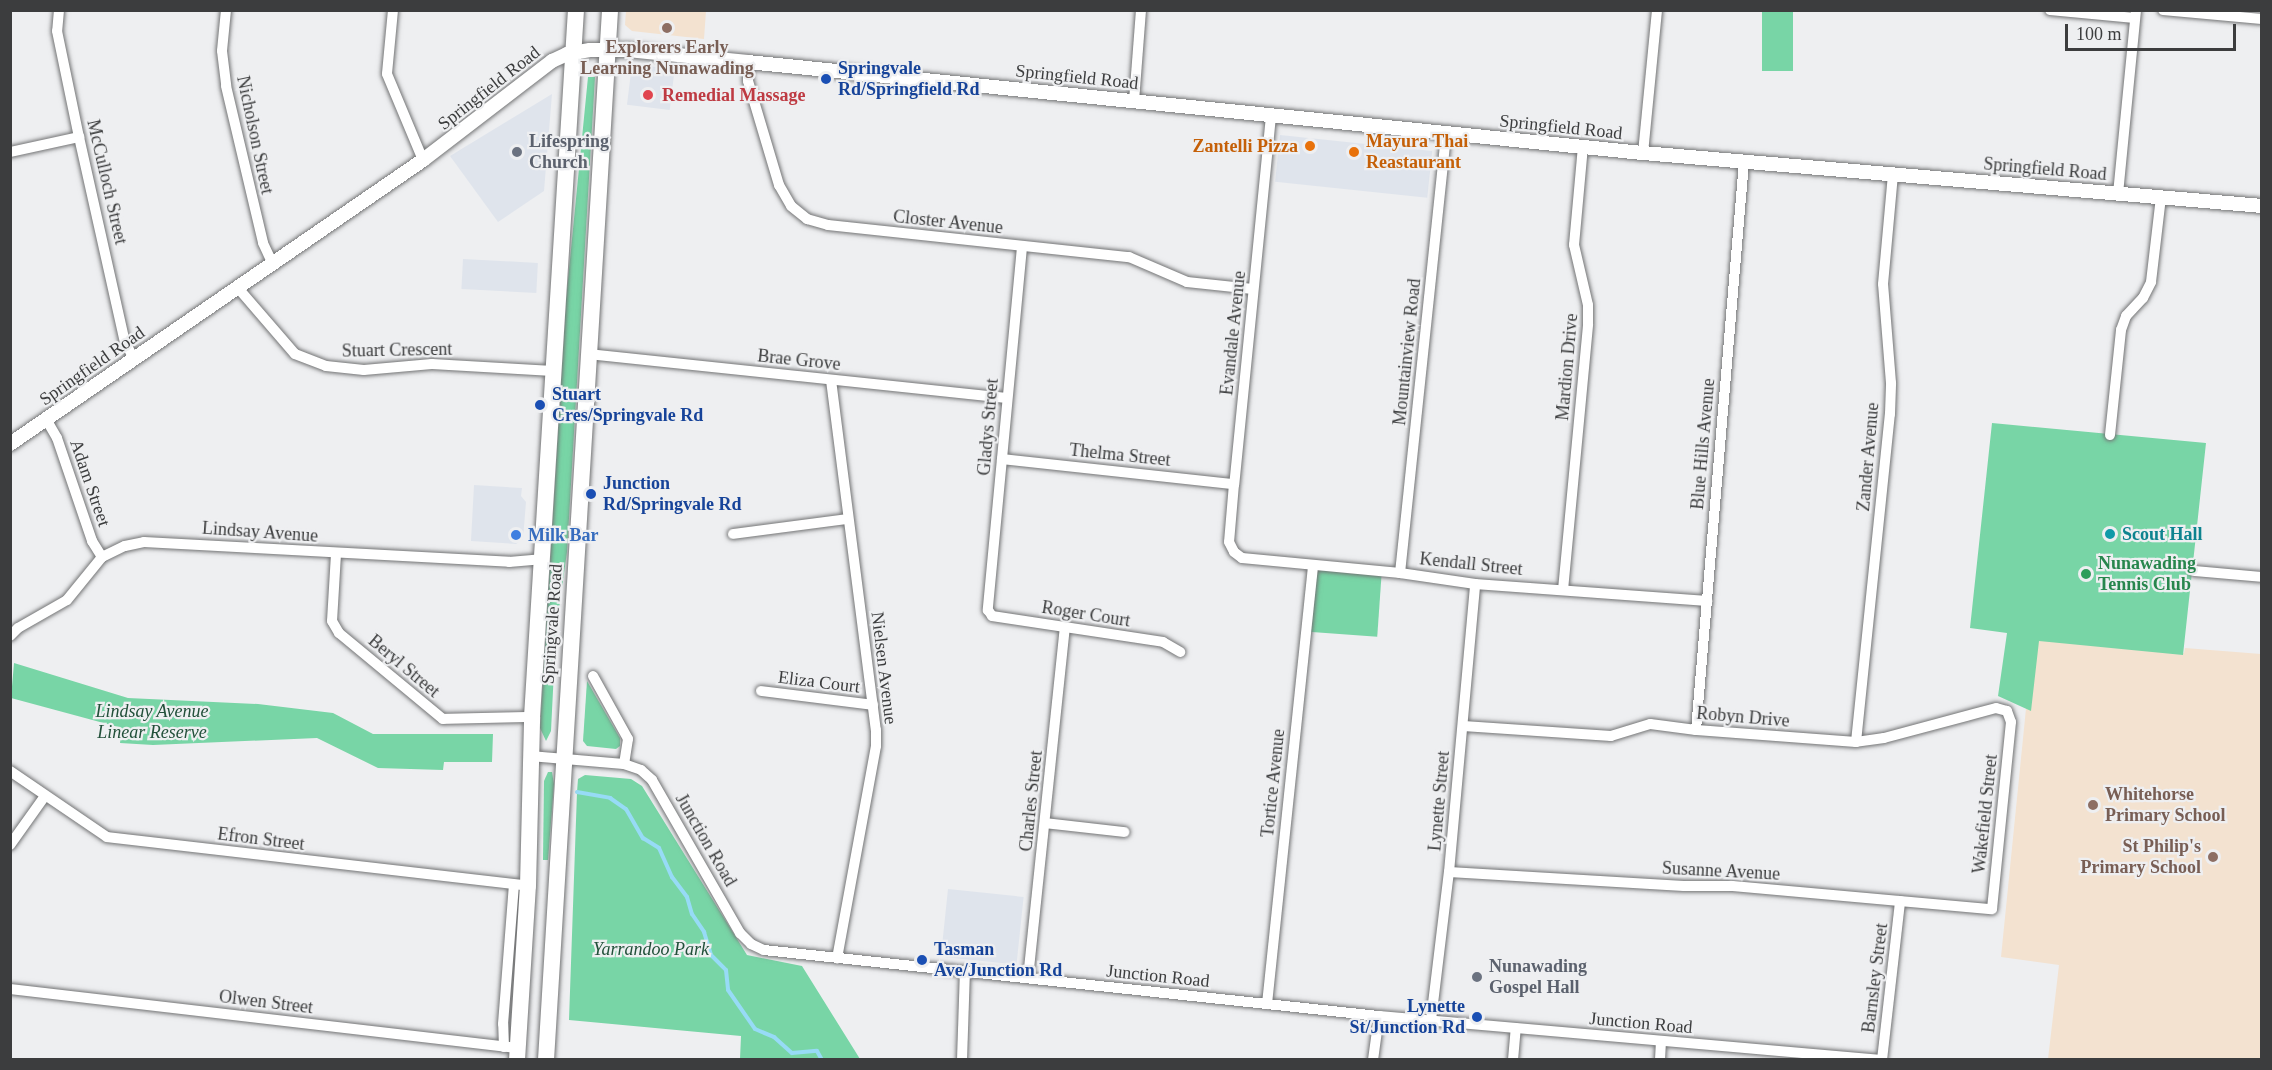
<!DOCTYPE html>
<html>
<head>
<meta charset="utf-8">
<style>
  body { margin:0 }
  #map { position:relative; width:2272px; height:1070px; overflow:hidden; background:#eeeff1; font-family:"Times New Roman",serif }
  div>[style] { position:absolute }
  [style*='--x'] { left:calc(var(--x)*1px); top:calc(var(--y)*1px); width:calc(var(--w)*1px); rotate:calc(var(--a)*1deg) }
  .built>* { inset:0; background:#dfe4ec; transform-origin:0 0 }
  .education>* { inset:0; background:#f3e2d0 }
  .green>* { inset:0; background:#78d5a6; transform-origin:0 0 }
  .stream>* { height:4px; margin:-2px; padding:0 2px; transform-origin:2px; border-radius:2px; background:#97dbf6 }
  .roads { filter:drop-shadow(0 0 2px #737475) drop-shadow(0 0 2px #737475) }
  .minor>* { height:10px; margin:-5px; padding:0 5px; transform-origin:5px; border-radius:5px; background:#fff }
  .major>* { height:14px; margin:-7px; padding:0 7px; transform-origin:7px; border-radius:7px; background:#fff }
  .highway>* { height:16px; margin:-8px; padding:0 8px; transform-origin:8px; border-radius:8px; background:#fff }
  .dots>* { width:16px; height:16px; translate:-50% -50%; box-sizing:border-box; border:3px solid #eeeff1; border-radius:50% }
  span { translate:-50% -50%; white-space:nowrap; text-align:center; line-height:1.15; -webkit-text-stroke:4.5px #eeeff1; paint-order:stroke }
  .education-label { font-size:18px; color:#785e54; font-weight:700 }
  .left { translate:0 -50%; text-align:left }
  .right { translate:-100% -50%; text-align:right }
  .transit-label { font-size:18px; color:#164399; font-weight:700 }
  .street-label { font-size:18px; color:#3c3d3e }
  .health-label { font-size:18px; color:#be3a42; font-weight:700 }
  .worship-label { font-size:18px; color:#5b616d; font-weight:700 }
  .food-label { font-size:18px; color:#c56008; font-weight:700 }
  .culture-label { font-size:18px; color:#0d838f; font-weight:700 }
  .shop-label { font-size:18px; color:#366cbe; font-weight:700 }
  .leisure-label { font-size:18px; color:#27864d; font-weight:700 }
  .park-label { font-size:18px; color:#22503a; font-style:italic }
  .frame { position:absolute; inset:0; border:12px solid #3c3d3e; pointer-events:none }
  .scale { position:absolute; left:2065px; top:24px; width:171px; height:27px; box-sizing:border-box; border:3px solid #3c3d3e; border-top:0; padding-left:8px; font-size:18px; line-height:21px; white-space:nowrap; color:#3c3d3e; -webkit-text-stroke:4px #eeeff1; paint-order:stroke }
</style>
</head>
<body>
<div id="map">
  <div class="built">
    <div style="left:632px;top:64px;width:43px;height:41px;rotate:7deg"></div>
    <div style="clip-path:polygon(552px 94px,544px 191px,498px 222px,450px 156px)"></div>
    <div style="left:1280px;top:135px;width:153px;height:47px;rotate:6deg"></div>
    <div style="left:463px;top:259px;width:75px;height:30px;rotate:3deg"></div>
    <div style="clip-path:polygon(474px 485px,522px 488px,521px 496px,526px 502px,523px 539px,516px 544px,471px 541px)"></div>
    <div style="left:948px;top:889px;width:76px;height:68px;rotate:6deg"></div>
  </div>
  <div class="education">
    <div style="clip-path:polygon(626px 11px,706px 11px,704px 39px,632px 31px,625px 25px)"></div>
    <div style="clip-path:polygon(2033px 639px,2184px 653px,2185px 648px,2261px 654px,2261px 1059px,2048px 1059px,2059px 965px,2001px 957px)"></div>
  </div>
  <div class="green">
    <div style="left:1762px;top:11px;width:31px;height:60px"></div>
    <div style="clip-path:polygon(588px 77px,595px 77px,567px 552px,556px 630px,551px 731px,546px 741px,540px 728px,566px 300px)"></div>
    <div style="clip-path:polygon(1992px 423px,2206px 443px,2183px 655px,2039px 641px,2031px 711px,1998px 696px,2007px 633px,1970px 628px)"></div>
    <div style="left:1313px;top:566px;width:69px;height:66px;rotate:4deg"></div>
    <div style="clip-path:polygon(14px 663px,128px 698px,258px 704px,333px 713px,373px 734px,493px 734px,492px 762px,444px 762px,443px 770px,378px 768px,317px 738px,153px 745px,120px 743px,122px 728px,11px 698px)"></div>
    <div style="clip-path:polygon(587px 681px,620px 738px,620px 746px,616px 749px,587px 746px,583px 741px)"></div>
    <div style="clip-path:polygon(548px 772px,552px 772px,554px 784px,548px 860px,543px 860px,544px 781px)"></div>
    <div style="clip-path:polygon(585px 775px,631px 779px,642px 786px,747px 955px,802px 966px,860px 1059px,740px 1059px,741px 1036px,569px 1020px,577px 792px,578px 779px)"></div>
  </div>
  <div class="stream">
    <div style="--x:577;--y:792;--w:34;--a:10"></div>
    <div style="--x:610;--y:798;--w:19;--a:35"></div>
    <div style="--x:626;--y:809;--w:34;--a:60"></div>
    <div style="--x:643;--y:838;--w:19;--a:32"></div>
    <div style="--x:659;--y:848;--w:32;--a:66"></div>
    <div style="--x:672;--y:877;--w:25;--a:53"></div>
    <div style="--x:687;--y:897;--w:18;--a:74"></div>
    <div style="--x:692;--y:914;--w:22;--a:56"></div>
    <div style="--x:704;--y:932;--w:24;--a:73"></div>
    <div style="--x:711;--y:955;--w:21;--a:45"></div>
    <div style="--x:726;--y:970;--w:20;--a:84"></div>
    <div style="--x:728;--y:990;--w:47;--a:55.3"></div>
    <div style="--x:755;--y:1029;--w:21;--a:23"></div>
    <div style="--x:774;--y:1037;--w:24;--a:42"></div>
    <div style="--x:792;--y:1053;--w:25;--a:-5"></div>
    <div style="--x:817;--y:1051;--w:10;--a:61"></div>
  </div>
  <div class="roads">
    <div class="minor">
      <div style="--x:59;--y:10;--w:21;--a:95"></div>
      <div style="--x:57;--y:31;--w:108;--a:78.3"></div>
      <div style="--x:79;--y:137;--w:210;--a:77.4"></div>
      <div style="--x:125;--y:342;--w:19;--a:62"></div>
      <div style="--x:226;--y:10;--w:41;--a:95.6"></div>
      <div style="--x:222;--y:51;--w:35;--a:83"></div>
      <div style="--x:226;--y:86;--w:161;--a:76.7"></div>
      <div style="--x:263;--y:243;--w:23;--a:65"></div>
      <div style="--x:393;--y:10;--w:64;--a:95.4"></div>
      <div style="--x:387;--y:74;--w:93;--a:67.3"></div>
      <div style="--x:2050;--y:10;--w:85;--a:5.4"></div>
      <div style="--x:2163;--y:10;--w:99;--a:5.2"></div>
      <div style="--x:748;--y:62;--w:19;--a:90"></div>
      <div style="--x:748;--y:81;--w:109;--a:73.4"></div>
      <div style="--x:779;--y:185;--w:24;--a:60"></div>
      <div style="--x:791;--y:206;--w:21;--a:39"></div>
      <div style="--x:807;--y:219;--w:22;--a:16"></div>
      <div style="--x:828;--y:225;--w:303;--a:6.1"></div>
      <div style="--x:1129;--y:257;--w:63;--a:23.3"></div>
      <div style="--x:1187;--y:282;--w:66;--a:6.1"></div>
      <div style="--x:1134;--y:101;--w:91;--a:-85.6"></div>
      <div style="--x:1271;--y:116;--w:370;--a:95.7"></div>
      <div style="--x:1234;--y:484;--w:58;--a:94.9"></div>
      <div style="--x:1229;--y:542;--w:11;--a:63"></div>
      <div style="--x:1234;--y:552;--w:10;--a:37"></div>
      <div style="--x:1242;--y:558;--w:159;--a:5.4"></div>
      <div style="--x:1400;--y:573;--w:76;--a:8.3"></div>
      <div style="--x:1475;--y:584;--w:233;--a:4.2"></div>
      <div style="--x:10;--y:152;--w:71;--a:-12.3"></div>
      <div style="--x:1643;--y:153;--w:144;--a:-84.4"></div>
      <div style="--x:2118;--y:194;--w:185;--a:-84.4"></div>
      <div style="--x:1022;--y:247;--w:365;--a:95.4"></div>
      <div style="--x:988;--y:610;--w:7;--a:56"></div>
      <div style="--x:992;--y:616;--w:173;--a:8.6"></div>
      <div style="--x:1163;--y:642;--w:20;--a:30"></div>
      <div style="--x:238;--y:288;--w:87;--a:49.2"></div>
      <div style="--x:295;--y:354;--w:33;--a:21"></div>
      <div style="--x:326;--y:366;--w:38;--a:6"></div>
      <div style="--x:364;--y:370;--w:68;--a:-5"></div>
      <div style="--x:432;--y:364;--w:121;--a:3.3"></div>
      <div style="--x:588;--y:354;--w:421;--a:6"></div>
      <div style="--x:831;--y:380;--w:353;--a:82.7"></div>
      <div style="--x:876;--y:730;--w:16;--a:90"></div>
      <div style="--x:876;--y:746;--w:216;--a:100.4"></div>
      <div style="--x:46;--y:419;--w:22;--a:60"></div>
      <div style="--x:57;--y:438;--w:109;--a:71.2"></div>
      <div style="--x:92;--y:541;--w:19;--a:58"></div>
      <div style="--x:2110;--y:435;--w:106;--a:-84"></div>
      <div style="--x:2121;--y:330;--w:15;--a:-70"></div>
      <div style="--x:2126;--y:316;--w:25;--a:-47"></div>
      <div style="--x:2143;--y:298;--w:18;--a:-63"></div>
      <div style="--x:2151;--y:282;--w:86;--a:-83.3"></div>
      <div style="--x:1002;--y:459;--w:233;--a:6.2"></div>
      <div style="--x:733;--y:534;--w:115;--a:-7.5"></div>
      <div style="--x:336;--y:554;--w:67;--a:93.4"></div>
      <div style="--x:332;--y:621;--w:14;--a:60"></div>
      <div style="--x:339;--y:633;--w:135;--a:39.6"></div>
      <div style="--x:443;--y:719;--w:89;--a:-1.3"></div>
      <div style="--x:2194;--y:571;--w:68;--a:5"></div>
      <div style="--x:1400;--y:573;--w:441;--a:-84"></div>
      <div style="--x:1563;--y:590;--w:267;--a:-84.6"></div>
      <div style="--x:1588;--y:324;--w:19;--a:-90"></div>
      <div style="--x:1588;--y:305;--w:62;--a:-103.1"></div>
      <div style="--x:1574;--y:245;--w:98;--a:-84.8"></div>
      <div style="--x:10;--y:636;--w:11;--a:-45"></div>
      <div style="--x:18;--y:628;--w:56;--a:-29.7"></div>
      <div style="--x:67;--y:600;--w:55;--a:-50.9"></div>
      <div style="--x:102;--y:557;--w:25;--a:-26"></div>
      <div style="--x:125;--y:546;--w:19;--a:-12"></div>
      <div style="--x:144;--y:542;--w:366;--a:3.1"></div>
      <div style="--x:509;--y:562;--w:32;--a:-5"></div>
      <div style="--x:593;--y:676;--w:72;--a:60.9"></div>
      <div style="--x:628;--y:739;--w:25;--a:99"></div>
      <div style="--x:761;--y:691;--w:113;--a:7.1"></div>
      <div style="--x:1696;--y:730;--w:570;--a:-85.17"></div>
      <div style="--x:1856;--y:742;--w:330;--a:-84.1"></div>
      <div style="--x:1890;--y:414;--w:31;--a:-88"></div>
      <div style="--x:1891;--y:383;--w:99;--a:-94.6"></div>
      <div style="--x:1883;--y:284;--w:110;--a:-84.8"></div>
      <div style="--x:530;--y:756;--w:94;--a:4.9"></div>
      <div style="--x:624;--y:764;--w:18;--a:19"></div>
      <div style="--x:641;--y:770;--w:15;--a:42"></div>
      <div style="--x:652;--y:780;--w:177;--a:60.1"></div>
      <div style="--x:740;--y:933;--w:16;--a:45"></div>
      <div style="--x:751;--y:944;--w:14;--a:25"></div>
      <div style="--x:764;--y:950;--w:619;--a:6.13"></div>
      <div style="--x:1379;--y:1016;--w:504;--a:5.01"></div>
      <div style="--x:10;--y:771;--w:117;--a:34.2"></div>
      <div style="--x:107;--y:837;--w:424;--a:6.6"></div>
      <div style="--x:1045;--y:823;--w:80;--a:6.5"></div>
      <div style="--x:10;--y:845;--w:60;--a:-54.5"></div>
      <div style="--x:1449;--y:872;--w:235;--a:3.4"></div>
      <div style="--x:1684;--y:886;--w:48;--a:0"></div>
      <div style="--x:1732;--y:886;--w:261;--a:5.1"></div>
      <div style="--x:1992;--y:909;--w:188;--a:-84.2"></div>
      <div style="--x:2011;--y:722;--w:12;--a:-110"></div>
      <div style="--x:2007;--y:711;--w:11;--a:-165"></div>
      <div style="--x:1996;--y:708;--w:116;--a:165"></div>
      <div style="--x:1884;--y:738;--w:28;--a:172"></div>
      <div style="--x:1856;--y:742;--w:160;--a:-175.7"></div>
      <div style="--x:1696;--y:730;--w:46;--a:-172.6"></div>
      <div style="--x:1650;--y:724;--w:41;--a:162.9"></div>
      <div style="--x:1611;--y:736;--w:148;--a:-176.1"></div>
      <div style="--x:1028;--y:978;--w:352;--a:-84"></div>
      <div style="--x:10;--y:989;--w:510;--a:6.64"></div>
      <div style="--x:1267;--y:1004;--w:440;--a:-84"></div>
      <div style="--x:1431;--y:1020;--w:149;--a:-83.1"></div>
      <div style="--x:1449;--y:872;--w:289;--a:-84.8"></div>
      <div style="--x:504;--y:1047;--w:23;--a:-92"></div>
      <div style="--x:503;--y:1024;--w:139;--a:-85.5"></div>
      <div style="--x:962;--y:1060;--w:89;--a:-88.1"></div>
      <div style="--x:1373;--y:1060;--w:44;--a:-82.2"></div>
      <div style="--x:1513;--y:1060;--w:32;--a:-85"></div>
      <div style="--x:1660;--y:1060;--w:19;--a:-87"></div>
      <div style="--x:1882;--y:1060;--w:160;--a:-83.5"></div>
    </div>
    <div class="major">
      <div style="--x:10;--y:444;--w:501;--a:-34.51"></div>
      <div style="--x:423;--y:160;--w:163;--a:-37.5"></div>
      <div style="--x:552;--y:61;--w:17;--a:-25"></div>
      <div style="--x:567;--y:54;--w:23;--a:-10"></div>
      <div style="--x:590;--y:50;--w:37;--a:0"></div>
      <div style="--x:627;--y:50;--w:122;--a:5.7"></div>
      <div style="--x:748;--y:62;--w:900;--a:5.81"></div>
      <div style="--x:1643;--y:153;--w:621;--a:4.89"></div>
    </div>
    <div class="highway">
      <div style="--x:517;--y:1060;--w:174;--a:-86.4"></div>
      <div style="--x:528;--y:886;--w:169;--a:-88.6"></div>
      <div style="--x:532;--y:717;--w:708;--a:-86.44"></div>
      <div style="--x:546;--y:1060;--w:1052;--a:-86.51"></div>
    </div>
  </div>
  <div class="dots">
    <div style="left:667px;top:28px;background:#8d6e63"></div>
    <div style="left:826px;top:79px;background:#1a4fb4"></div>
    <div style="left:648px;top:95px;background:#e0444e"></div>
    <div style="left:1310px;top:146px;background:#e8710a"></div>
    <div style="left:517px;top:152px;background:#6b7280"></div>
    <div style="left:1354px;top:152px;background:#e8710a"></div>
    <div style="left:540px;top:405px;background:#1a4fb4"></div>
    <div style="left:591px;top:494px;background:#1a4fb4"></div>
    <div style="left:2110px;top:534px;background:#0f9aa8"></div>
    <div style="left:516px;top:535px;background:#3f7fe0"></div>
    <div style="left:2086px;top:574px;background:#2e9e5b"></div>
    <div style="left:2093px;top:805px;background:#8d6e63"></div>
    <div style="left:2213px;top:857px;background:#8d6e63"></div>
    <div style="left:922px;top:960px;background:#1a4fb4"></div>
    <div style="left:1477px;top:977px;background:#6b7280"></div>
    <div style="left:1477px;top:1017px;background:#1a4fb4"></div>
  </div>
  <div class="education-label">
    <span style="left:667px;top:58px">Explorers Early<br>Learning Nunawading</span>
    <span class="left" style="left:2105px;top:805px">Whitehorse<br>Primary School</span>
    <span class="right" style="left:2201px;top:857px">St Philip's<br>Primary School</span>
  </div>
  <div class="transit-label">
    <span class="left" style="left:838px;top:79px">Springvale<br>Rd/Springfield Rd</span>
    <span class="left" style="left:552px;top:405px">Stuart<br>Cres/Springvale Rd</span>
    <span class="left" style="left:603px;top:494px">Junction<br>Rd/Springvale Rd</span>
    <span class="left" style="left:934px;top:960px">Tasman<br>Ave/Junction Rd</span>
    <span class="right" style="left:1465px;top:1017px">Lynette<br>St/Junction Rd</span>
  </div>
  <div class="street-label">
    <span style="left:1077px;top:77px;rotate:6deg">Springfield Road</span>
    <span style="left:489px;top:88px;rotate:-38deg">Springfield Road</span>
    <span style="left:1561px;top:127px;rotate:6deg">Springfield Road</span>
    <span style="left:255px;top:135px;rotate:78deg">Nicholson Street</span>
    <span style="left:2045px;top:169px;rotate:5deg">Springfield Road</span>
    <span style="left:107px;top:182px;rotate:77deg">McCulloch Street</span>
    <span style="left:948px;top:222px;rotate:6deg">Closter Avenue</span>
    <span style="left:1233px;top:333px;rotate:-84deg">Evandale Avenue</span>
    <span style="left:397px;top:350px;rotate:-1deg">Stuart Crescent</span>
    <span style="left:1407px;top:352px;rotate:-84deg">Mountainview Road</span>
    <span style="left:799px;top:360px;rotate:6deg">Brae Grove</span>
    <span style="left:92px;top:366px;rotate:-35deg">Springfield Road</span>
    <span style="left:1567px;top:367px;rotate:-85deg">Mardion Drive</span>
    <span style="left:988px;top:427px;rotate:-85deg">Gladys Street</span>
    <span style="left:1703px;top:444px;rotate:-85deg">Blue Hills Avenue</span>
    <span style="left:1120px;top:455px;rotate:6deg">Thelma Street</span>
    <span style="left:1868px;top:457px;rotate:-85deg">Zander Avenue</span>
    <span style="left:90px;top:483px;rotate:71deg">Adam Street</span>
    <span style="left:260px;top:532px;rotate:4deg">Lindsay Avenue</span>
    <span style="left:1471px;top:564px;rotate:6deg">Kendall Street</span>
    <span style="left:1086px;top:614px;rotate:9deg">Roger Court</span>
    <span style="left:552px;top:624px;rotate:-86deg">Springvale Road</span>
    <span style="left:404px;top:666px;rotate:40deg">Beryl Street</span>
    <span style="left:884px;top:668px;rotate:83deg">Nielsen Avenue</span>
    <span style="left:819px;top:682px;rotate:7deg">Eliza Court</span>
    <span style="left:1743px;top:717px;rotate:5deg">Robyn Drive</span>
    <span style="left:1273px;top:783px;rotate:-84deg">Tortice Avenue</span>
    <span style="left:1031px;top:801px;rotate:-84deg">Charles Street</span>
    <span style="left:1439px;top:801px;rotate:-85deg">Lynette Street</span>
    <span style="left:1985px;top:814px;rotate:-84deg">Wakefield Street</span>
    <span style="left:261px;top:839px;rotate:7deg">Efron Street</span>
    <span style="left:706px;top:840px;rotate:60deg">Junction Road</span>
    <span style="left:1721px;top:871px;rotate:3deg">Susanne Avenue</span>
    <span style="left:1158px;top:976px;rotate:6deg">Junction Road</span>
    <span style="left:1875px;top:978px;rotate:-83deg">Barnsley Street</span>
    <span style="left:266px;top:1002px;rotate:7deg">Olwen Street</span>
    <span style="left:1641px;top:1023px;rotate:5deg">Junction Road</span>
  </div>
  <div class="health-label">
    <span class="left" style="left:662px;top:95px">Remedial Massage</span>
  </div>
  <div class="worship-label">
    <span class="left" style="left:529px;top:152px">Lifespring<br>Church</span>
    <span class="left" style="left:1489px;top:977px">Nunawading<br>Gospel Hall</span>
  </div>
  <div class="food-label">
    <span class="left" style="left:1366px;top:152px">Mayura Thai<br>Reastaurant</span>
    <span class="right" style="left:1298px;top:146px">Zantelli Pizza</span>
  </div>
  <div class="culture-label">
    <span class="left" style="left:2122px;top:534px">Scout Hall</span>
  </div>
  <div class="shop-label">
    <span class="left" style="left:528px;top:535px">Milk Bar</span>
  </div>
  <div class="leisure-label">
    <span class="left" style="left:2098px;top:574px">Nunawading<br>Tennis Club</span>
  </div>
  <div class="park-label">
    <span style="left:152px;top:722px">Lindsay Avenue<br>Linear Reserve</span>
    <span style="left:651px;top:949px">Yarrandoo Park</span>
  </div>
  <div class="frame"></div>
  <div class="scale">100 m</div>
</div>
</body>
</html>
